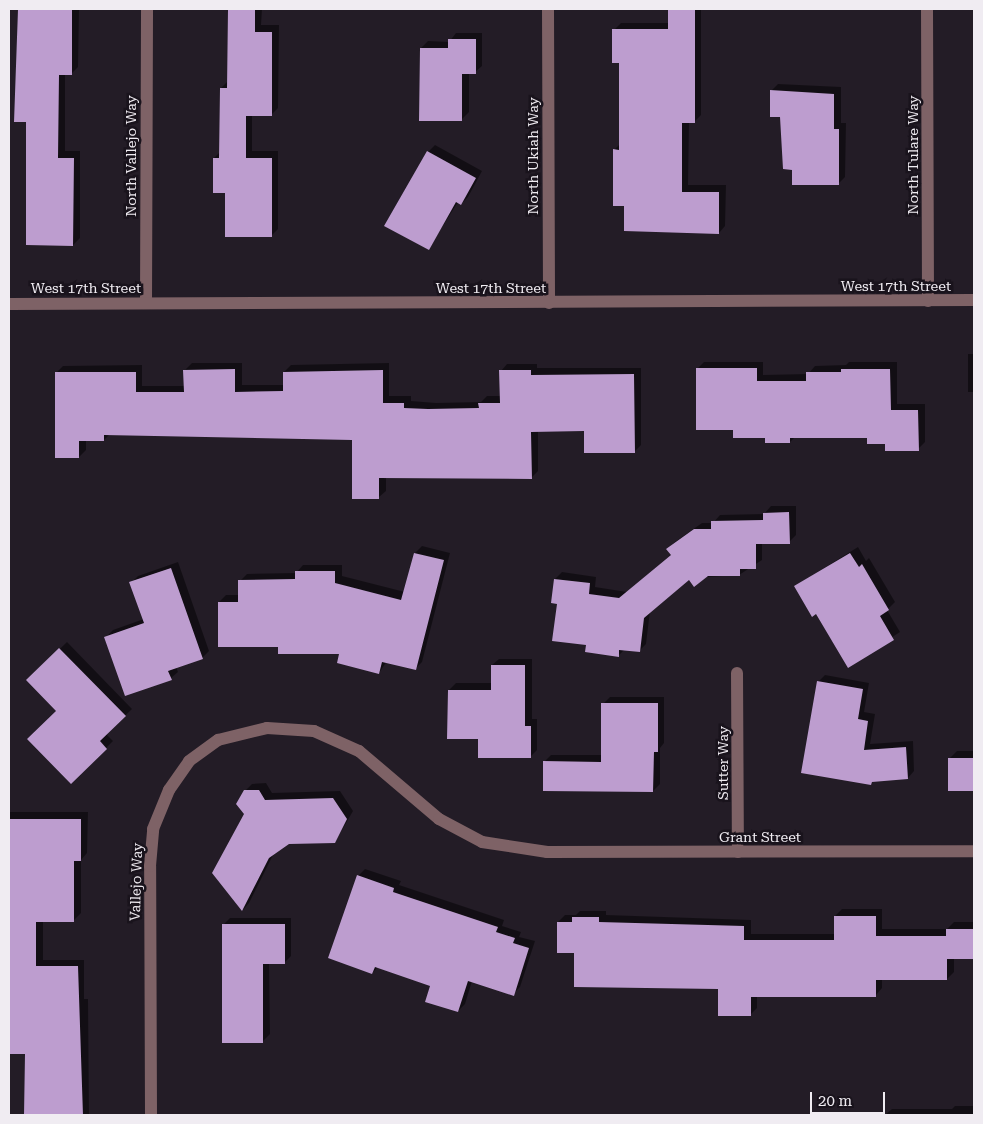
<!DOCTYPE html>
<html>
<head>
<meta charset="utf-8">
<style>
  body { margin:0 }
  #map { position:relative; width:983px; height:1124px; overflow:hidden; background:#231c26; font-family:"Roboto Serif",serif }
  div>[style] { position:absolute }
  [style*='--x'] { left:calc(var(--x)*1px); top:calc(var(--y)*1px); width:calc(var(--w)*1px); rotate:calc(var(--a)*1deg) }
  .shadow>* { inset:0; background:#0007; transform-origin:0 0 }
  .building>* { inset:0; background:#bd9dcf; transform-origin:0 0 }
  .minor>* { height:12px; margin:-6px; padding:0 6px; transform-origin:6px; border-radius:6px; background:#7e6266 }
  span { translate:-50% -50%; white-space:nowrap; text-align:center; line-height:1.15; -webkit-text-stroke:5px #19131c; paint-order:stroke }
  .street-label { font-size:14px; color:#f0ecf2 }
  .frame { position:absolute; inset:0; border:10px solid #f0ecf2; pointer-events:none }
  .scale { position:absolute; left:810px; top:1092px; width:75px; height:22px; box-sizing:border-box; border:2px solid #f0ecf2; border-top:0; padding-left:6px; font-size:15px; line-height:18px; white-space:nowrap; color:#f0ecf2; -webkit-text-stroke:4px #19131c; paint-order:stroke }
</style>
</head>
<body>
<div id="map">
  <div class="shadow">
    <div style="clip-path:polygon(18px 9px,79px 9px,78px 67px,71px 74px,65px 74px,65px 151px,80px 151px,80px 238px,73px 245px,27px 121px,15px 121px)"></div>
    <div style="clip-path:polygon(229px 9px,262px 9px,261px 25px,279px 25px,278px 108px,271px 115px,252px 114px,252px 151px,278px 151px,278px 229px,271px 236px,226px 192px,214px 158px,220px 152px,221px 88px,228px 81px)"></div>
    <div style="clip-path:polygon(669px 9px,701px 9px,701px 115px,694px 122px,689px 122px,688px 185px,726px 185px,725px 226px,719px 233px,625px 205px,614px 150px,620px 144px,620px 62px,614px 30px,621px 23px,669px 23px)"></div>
    <div style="clip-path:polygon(456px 33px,482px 33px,482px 66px,475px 72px,469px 72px,469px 112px,462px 119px,421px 48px,428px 41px,449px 42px)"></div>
    <div style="clip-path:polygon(778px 84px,841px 87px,841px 123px,846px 123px,845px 177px,838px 184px,793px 168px,781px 116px,771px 91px)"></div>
    <div style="clip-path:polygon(435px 145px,482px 171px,468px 197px,461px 204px,458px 202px,428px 249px,428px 152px)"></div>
    <div style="left:974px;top:354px;width:38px;height:6px;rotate:90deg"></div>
    <div style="clip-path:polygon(704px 362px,763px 362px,763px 375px,808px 374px,815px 366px,846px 365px,849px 362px,897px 362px,897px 404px,925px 404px,925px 442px,918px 449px,868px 436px,796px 436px,790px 442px,734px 428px,697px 369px)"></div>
    <div style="clip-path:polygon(192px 363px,242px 363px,242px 385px,284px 385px,284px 372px,291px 365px,389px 363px,389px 396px,411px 396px,411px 401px,436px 403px,481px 402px,487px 396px,501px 396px,501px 371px,507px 364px,537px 364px,537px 368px,641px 368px,641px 445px,634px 452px,586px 430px,538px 430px,538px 471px,531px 478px,386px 477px,386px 491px,379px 497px,353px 438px,110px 434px,104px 440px,86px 440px,86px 450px,79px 457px,56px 373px,63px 366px,142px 365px,142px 386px,185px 386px,185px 370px)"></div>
    <div style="clip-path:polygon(771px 506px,796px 506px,796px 535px,789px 542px,762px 543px,762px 560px,739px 575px,689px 578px,650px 611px,646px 644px,639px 651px,625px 649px,618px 656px,587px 644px,558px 603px,555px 579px,562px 572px,596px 577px,595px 587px,627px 592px,672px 554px,668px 549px,675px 542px,702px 523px,713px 523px,720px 515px,764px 514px)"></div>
    <div style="clip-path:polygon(422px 546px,450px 553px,422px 662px,415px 669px,387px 661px,379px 673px,341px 653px,279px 646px,219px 602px,226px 595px,240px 595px,240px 581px,247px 574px,296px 573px,303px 565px,342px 565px,342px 576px,405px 592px,415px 553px)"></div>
    <div style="clip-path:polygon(858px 547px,866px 561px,869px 558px,895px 602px,887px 610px,900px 632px,848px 666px,817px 613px,795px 586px)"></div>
    <div style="clip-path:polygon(178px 562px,209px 651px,202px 658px,176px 667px,178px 672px,171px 678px,106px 637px,113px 630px,144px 619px,131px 583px,138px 576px)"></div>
    <div style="clip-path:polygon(67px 642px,132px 709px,106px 734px,113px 741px,71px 783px,58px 711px,28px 680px)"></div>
    <div style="clip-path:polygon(499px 659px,532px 659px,532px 719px,537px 719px,537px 750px,530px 757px,479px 738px,449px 690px,456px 683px,492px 683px,492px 665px)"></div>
    <div style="clip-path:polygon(825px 675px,869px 683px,864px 712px,875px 714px,870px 744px,913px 741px,914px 771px,908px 778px,874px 780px,871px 784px,818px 682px)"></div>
    <div style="clip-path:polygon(610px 697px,664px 697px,664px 743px,660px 748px,660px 784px,653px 791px,544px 762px,551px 755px,602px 755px,603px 704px)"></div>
    <div style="clip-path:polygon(957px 751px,974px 751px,974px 789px,950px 790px,950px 758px)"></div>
    <div style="clip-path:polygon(266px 783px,272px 793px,340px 791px,353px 811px,335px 842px,289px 842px,274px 853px,249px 903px,243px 910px,245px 791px,252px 784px)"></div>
    <div style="clip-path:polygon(9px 812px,88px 812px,87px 853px,81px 860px,81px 913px,74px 920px,43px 920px,43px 960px,84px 960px,84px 999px,88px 999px,89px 1115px,26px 1115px,26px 1053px,9px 1053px)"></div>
    <div style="clip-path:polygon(365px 869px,401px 881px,399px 885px,504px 920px,502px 926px,521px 932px,519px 937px,535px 941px,520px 987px,513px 994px,472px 981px,465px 1004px,458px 1011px,432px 986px,378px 967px,372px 973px,358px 876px)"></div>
    <div style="clip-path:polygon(842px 909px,882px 909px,882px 929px,947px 929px,954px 922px,974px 922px,974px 958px,954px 958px,954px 972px,947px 979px,882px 979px,882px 988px,876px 995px,757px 996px,757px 1008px,750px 1015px,719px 988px,576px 951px,558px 922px,565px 915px,576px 915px,580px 911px,606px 911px,606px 915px,751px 920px,751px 934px,835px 934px,835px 916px)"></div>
    <div style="clip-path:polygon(230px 918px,291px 918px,291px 956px,284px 963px,269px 963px,270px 1034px,263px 1041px,223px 925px)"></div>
    <div style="clip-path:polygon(955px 1106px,974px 1106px,974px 1115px,885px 1115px,892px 1109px,952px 1109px)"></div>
  </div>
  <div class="building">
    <div style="clip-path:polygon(18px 9px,72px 9px,72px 75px,59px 75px,58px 158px,74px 158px,73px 246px,26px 245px,26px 122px,14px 122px)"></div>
    <div style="clip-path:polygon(228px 9px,255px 9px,255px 32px,272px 32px,272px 116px,246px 116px,246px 158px,272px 158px,272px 237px,225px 237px,225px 193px,213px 193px,213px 158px,219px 158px,220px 88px,227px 88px)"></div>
    <div style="clip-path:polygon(668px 9px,695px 9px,695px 123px,682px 123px,682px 192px,719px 192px,719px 234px,624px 231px,624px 206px,613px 206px,613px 149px,619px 150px,619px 63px,612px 63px,612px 29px,668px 29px)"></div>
    <div style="clip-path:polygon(448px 39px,476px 39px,476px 74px,462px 74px,462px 121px,419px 121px,420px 48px,448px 48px)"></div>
    <div style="clip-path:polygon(770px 90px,834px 94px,834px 129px,839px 129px,839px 185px,792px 185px,792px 170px,783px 169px,780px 117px,770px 117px)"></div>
    <div style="clip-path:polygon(427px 151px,476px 178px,461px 205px,456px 202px,429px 250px,384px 226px)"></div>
    <div style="clip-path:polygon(696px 368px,757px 368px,757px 381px,806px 381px,806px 372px,841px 372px,841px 369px,890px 369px,891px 410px,918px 410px,919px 451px,885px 451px,885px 444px,867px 444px,867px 438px,790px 438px,790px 443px,765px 443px,765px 438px,733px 438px,733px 430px,696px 430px)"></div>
    <div style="clip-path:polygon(235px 369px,235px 392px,283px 391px,283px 372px,383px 370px,383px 403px,404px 403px,404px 408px,428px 409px,479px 408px,478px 403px,500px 403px,499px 370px,531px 370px,531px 375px,634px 374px,635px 453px,584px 453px,584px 431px,531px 432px,532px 479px,379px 478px,379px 499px,352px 499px,352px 440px,104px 435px,104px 441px,79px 441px,79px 458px,55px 458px,55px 372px,136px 372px,136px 392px,184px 392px,183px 370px)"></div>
    <div style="clip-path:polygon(789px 512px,790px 544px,756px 544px,756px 569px,740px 569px,740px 576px,708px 576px,694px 587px,689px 580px,644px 618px,640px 652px,619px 650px,619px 657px,585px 652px,586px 645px,552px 641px,557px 604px,551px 603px,554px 579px,590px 583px,589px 594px,619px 598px,671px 555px,666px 549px,694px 529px,711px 529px,711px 521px,763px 520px,763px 513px)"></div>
    <div style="clip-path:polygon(414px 553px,444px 560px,416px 670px,382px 662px,379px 674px,337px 663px,339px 654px,278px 654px,278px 647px,218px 647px,218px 602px,238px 602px,238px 580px,295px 579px,295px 571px,335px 571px,335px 583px,401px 600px)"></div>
    <div style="clip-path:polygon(850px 553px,859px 567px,862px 564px,889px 610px,880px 616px,894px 640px,848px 668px,816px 614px,812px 617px,794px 586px)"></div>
    <div style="clip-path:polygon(171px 568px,203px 659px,168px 671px,172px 680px,125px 696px,104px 637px,144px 623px,129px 582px)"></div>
    <div style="clip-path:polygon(59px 648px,126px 716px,100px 741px,107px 749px,71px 784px,27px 739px,56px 711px,26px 680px)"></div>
    <div style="clip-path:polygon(491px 665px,525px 665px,525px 726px,531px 726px,531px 758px,478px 758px,478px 739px,447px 739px,448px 690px,491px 690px)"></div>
    <div style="clip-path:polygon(817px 681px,863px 689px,858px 719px,868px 721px,864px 750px,906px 747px,908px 779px,872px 782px,871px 785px,801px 773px)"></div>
    <div style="clip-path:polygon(601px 703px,658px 703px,658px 752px,654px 752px,653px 792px,543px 791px,543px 761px,601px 762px)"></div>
    <div style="left:948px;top:758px;width:26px;height:33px"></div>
    <div style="clip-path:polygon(244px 790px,259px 790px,265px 800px,333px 798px,347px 819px,335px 843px,289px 844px,269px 858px,242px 911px,212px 873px,244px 814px,236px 804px)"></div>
    <div style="clip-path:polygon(9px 819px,81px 819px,81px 861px,74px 861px,74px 922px,36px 922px,36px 966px,78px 966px,83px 1115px,24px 1115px,25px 1054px,9px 1054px)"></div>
    <div style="clip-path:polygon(357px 875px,394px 888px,393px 892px,498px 927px,496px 932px,515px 938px,513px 943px,529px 948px,514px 996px,468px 981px,458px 1012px,425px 1002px,430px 986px,375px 967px,372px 974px,328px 958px)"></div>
    <div style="clip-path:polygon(834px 916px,876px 916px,876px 936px,946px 936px,946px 929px,974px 929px,974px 959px,947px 959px,947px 980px,876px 980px,876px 997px,751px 997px,751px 1016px,718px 1016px,718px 989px,574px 987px,574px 953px,557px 953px,557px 922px,572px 922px,572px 917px,599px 917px,599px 922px,744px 926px,744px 940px,834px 940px)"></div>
    <div style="clip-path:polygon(222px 924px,285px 924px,285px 964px,263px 964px,263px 1043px,222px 1043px)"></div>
  </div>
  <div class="minor">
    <div style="--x:548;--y:9;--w:294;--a:89.8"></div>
    <div style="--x:927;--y:9;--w:292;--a:89.8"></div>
    <div style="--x:146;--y:303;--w:294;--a:-89.8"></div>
    <div style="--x:9;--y:304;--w:965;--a:-0.24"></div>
    <div style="--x:737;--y:673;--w:179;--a:89.7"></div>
    <div style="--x:151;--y:1115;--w:249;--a:-90.2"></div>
    <div style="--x:150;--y:866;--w:37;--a:-85"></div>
    <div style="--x:153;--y:829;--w:42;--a:-67.7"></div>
    <div style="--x:169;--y:790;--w:35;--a:-55"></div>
    <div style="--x:189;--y:761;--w:36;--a:-36"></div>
    <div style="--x:218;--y:740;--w:50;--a:-13.8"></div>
    <div style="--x:267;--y:728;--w:47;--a:3.7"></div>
    <div style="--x:314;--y:731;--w:49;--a:24"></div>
    <div style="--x:359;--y:751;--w:105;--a:40.4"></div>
    <div style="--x:439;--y:819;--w:49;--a:28.1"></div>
    <div style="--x:482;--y:842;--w:66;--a:8.7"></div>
    <div style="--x:547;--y:852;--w:427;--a:-0.1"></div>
  </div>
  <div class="street-label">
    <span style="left:913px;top:155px;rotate:-90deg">North Tulare Way</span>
    <span style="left:131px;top:156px;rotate:-90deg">North Vallejo Way</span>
    <span style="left:533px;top:156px;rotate:-90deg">North Ukiah Way</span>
    <span style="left:896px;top:286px">West 17th Street</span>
    <span style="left:86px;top:288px">West 17th Street</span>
    <span style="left:491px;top:288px">West 17th Street</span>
    <span style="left:723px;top:763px;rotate:-90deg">Sutter Way</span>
    <span style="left:760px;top:837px">Grant Street</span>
    <span style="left:136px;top:882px;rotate:-88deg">Vallejo Way</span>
  </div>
  <div class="frame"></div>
  <div class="scale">20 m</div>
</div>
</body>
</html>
